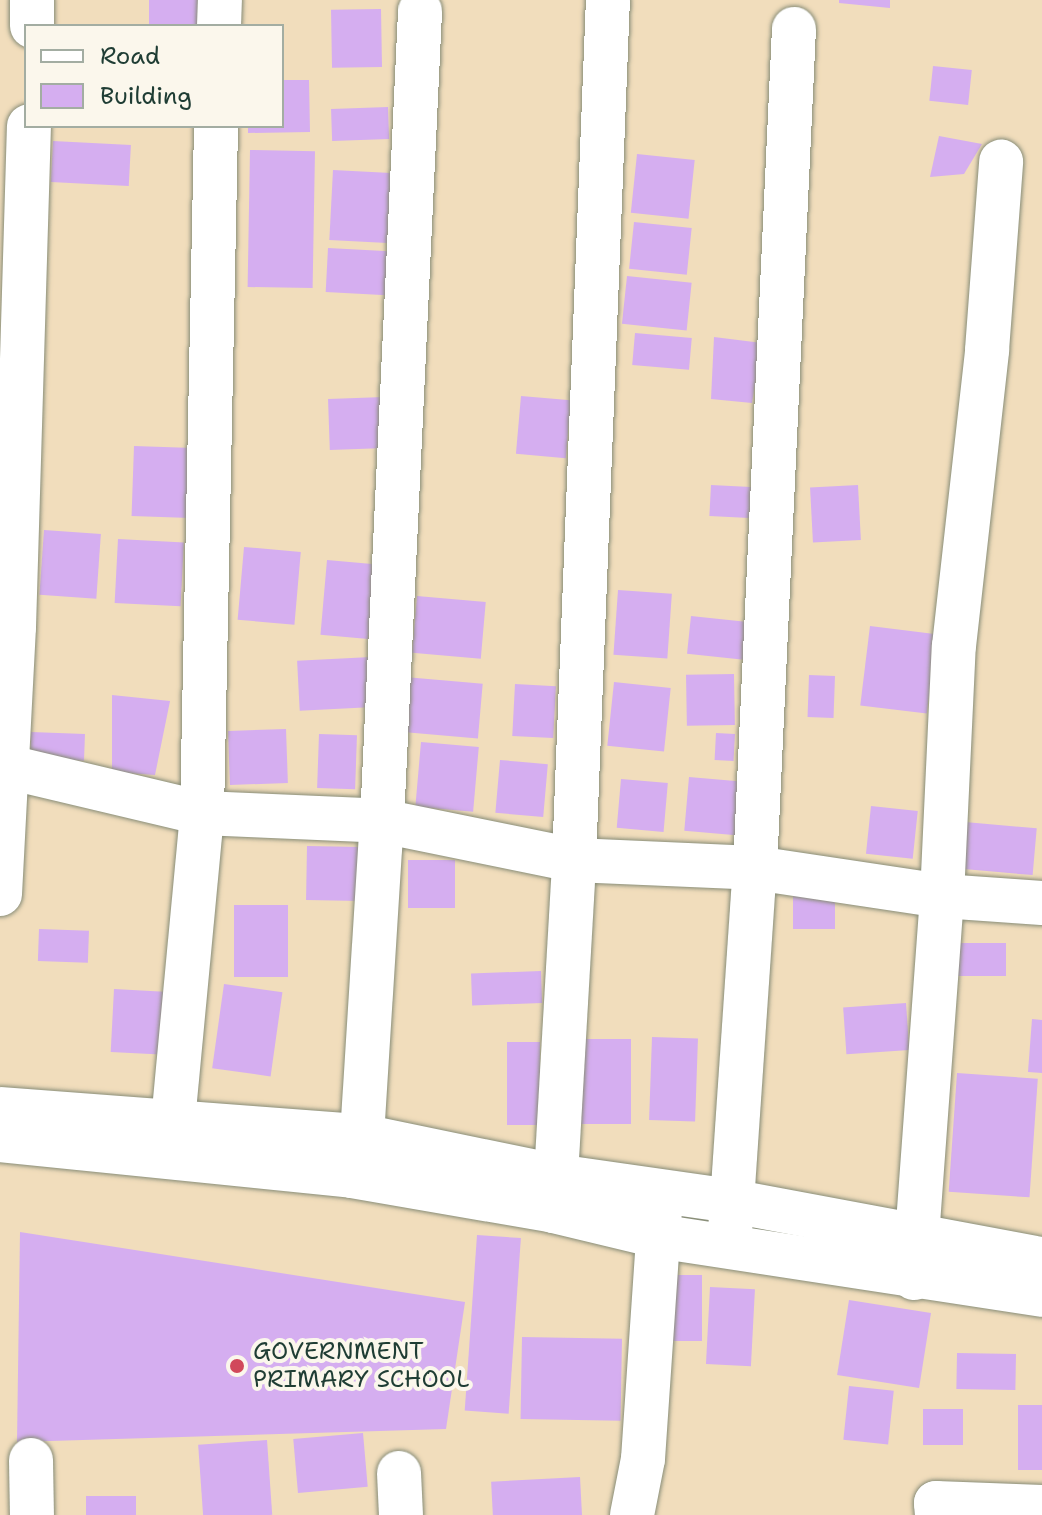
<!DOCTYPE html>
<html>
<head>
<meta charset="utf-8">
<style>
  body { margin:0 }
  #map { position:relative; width:1042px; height:1515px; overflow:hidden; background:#f1ddbc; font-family:"Shantell Sans",sans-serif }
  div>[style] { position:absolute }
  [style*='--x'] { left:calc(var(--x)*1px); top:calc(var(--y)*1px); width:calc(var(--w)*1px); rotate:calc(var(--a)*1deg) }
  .building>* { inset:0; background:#d5aef0; transform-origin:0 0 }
  .roads { filter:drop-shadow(0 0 2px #888d78) drop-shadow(0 0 2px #888d78) }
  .minor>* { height:44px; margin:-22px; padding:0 22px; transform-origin:22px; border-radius:22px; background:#fff }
  .dots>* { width:22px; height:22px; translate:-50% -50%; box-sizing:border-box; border:4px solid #fbf7ec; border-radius:50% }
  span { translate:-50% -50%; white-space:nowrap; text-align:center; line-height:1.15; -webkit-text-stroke:8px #fbf7ec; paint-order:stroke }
  .poi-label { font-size:24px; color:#1f3d34 }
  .left { translate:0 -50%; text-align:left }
  .legend { position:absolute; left:24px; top:24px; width:260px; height:104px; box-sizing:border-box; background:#fbf7ec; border:2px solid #a3ada2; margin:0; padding:10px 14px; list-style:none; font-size:24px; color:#1f3d34 }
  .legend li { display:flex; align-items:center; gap:16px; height:40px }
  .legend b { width:40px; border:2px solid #a3ada2 }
</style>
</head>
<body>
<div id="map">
  <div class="building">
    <div style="left:149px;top:0;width:65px;height:26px"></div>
    <div style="clip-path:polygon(839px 0,890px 0,890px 8px,839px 3px)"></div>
    <div style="left:381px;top:9px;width:58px;height:50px;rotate:89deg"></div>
    <div style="left:933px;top:66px;width:39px;height:35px;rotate:6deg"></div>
    <div style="clip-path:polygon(282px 80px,309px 80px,310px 132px,248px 133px,248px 126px,282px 126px)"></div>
    <div style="left:388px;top:107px;width:32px;height:57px;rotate:88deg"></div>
    <div style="clip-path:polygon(939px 136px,982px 144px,964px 174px,930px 177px)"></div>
    <div style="left:53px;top:141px;width:78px;height:41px;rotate:3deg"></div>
    <div style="left:250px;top:150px;width:65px;height:137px;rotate:1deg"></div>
    <div style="left:637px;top:154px;width:58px;height:59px;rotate:6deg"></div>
    <div style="left:333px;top:170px;width:58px;height:70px;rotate:3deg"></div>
    <div style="left:634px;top:222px;width:58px;height:47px;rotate:6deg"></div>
    <div style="left:328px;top:248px;width:61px;height:44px;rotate:3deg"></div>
    <div style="left:627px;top:276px;width:65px;height:48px;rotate:6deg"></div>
    <div style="left:635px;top:333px;width:57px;height:32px;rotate:5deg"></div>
    <div style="clip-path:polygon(714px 337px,762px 343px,752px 403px,711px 399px)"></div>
    <div style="left:521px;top:396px;width:50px;height:58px;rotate:5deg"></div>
    <div style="left:384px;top:397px;width:51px;height:56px;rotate:88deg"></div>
    <div style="left:134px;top:446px;width:59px;height:70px;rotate:2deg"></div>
    <div style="left:711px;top:485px;width:40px;height:31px;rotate:3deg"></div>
    <div style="left:858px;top:485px;width:55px;height:48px;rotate:87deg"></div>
    <div style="left:44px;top:530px;width:57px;height:65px;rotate:4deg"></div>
    <div style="left:118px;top:539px;width:66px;height:64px;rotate:3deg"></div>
    <div style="left:244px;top:547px;width:57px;height:73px;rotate:5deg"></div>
    <div style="left:327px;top:560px;width:48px;height:75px;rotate:5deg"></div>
    <div style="left:618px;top:590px;width:54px;height:65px;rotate:4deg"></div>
    <div style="left:417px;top:596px;width:69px;height:57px;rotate:5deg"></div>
    <div style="left:691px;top:616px;width:57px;height:38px;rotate:6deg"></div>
    <div style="left:870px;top:626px;width:67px;height:80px;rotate:7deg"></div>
    <div style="left:371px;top:657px;width:50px;height:74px;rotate:87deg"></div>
    <div style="left:734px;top:674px;width:51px;height:48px;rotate:89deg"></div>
    <div style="left:809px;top:675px;width:26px;height:42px;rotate:2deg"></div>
    <div style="left:405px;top:677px;width:78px;height:55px;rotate:5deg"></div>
    <div style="left:614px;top:682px;width:57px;height:64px;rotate:6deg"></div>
    <div style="left:515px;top:684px;width:41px;height:52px;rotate:3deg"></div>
    <div style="clip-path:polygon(112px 695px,170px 701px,155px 775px,112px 772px)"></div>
    <div style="left:286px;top:729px;width:54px;height:58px;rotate:88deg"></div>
    <div style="left:31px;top:732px;width:54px;height:27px;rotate:2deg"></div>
    <div style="left:716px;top:733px;width:19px;height:27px;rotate:3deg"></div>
    <div style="left:319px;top:734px;width:38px;height:54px;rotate:2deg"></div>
    <div style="left:421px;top:742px;width:58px;height:65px;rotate:5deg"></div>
    <div style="left:500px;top:760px;width:48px;height:53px;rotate:5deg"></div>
    <div style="left:689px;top:777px;width:58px;height:54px;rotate:5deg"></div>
    <div style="left:621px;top:779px;width:47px;height:49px;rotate:5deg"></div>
    <div style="left:871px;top:806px;width:47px;height:48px;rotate:6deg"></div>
    <div style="left:965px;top:822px;width:72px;height:47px;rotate:5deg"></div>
    <div style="left:307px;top:846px;width:55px;height:54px;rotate:1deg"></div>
    <div style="left:455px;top:860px;width:48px;height:47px;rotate:90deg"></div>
    <div style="left:793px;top:895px;width:42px;height:34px"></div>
    <div style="left:234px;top:905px;width:54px;height:72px"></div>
    <div style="left:39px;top:929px;width:50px;height:32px;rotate:2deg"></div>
    <div style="left:956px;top:943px;width:50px;height:33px"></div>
    <div style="left:541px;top:971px;width:32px;height:70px;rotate:88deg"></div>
    <div style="left:224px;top:984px;width:59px;height:85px;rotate:8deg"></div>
    <div style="left:114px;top:989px;width:55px;height:63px;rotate:3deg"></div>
    <div style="left:906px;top:1003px;width:47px;height:63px;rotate:86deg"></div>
    <div style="clip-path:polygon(1032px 1019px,1042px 1020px,1042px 1073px,1028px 1072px)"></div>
    <div style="left:652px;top:1037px;width:46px;height:83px;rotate:2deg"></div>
    <div style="left:580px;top:1039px;width:51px;height:85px"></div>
    <div style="left:507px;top:1042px;width:33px;height:83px"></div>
    <div style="left:957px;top:1073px;width:81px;height:119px;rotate:4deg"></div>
    <div style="clip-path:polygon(20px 1232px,465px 1302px,446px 1429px,17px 1442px)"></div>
    <div style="left:477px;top:1235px;width:44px;height:176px;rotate:4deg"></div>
    <div style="left:665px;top:1275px;width:37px;height:66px"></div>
    <div style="left:710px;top:1287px;width:45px;height:77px;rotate:3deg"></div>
    <div style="left:849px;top:1300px;width:83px;height:76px;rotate:9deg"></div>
    <div style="left:522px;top:1337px;width:100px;height:82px;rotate:1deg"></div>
    <div style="left:957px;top:1353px;width:59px;height:36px;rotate:1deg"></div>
    <div style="left:849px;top:1386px;width:45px;height:54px;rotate:6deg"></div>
    <div style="left:1018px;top:1405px;width:24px;height:65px"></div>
    <div style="left:923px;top:1409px;width:40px;height:36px"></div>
    <div style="left:363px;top:1433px;width:54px;height:70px;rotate:85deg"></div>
    <div style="left:267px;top:1440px;width:75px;height:69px;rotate:86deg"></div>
    <div style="left:580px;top:1477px;width:38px;height:89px;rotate:87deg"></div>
    <div style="left:136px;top:1496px;width:19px;height:50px;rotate:90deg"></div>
  </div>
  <div class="roads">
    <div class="minor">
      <div style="--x:32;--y:26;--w:26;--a:-90"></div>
      <div style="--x:219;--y:26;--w:26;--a:-88"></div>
      <div style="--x:0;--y:765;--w:208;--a:13.4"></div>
      <div style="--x:202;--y:813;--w:180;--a:2.5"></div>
      <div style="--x:382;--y:821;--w:196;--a:11.5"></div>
      <div style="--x:574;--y:860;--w:181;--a:2.5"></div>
      <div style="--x:755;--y:868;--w:189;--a:8.5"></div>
      <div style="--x:942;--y:896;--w:100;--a:4"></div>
      <div style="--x:0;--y:894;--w:267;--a:-87"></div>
      <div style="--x:14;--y:627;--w:501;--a:-88.29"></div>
      <div style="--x:0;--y:1109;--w:363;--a:4.3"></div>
      <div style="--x:362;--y:1136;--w:198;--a:11.7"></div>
      <div style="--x:556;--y:1176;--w:177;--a:8.1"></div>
      <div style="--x:731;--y:1201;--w:316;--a:10.6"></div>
      <div style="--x:0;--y:1140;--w:354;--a:5.8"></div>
      <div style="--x:352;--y:1176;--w:205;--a:9.8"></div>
      <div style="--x:554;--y:1211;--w:106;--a:13.6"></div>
      <div style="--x:657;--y:1236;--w:389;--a:8.7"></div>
      <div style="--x:170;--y:1153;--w:342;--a:-84.6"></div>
      <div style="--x:202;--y:813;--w:687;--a:-88.83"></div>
      <div style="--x:352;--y:1176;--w:41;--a:-76"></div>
      <div style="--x:362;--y:1136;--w:316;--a:-86.4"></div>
      <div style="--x:382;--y:821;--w:811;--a:-87.31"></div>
      <div style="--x:554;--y:1211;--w:352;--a:-86.7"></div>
      <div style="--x:574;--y:860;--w:861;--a:-87.74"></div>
      <div style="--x:729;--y:1246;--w:379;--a:-86.1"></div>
      <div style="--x:755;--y:868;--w:840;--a:-87.34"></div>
      <div style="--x:914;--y:1278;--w:383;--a:-85.8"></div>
      <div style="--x:942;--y:896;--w:250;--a:-87.3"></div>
      <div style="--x:954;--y:646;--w:298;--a:-83.6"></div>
      <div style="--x:987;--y:350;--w:189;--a:-85.7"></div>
      <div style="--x:31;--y:1460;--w:55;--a:89"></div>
      <div style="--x:399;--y:1473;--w:42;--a:87.3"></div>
      <div style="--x:632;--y:1515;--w:57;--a:-78.9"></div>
      <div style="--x:643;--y:1459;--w:253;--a:-86.1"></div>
      <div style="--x:937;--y:1515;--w:12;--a:-95"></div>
      <div style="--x:936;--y:1503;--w:106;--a:2.2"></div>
    </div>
  </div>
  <div class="dots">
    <div style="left:237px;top:1366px;background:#d1495b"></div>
  </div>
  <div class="poi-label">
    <span class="left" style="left:253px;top:1366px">GOVERNMENT<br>PRIMARY SCHOOL</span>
  </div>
  <ul class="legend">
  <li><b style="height:10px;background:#fff"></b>Road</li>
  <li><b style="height:22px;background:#d5aef0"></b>Building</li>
  </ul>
</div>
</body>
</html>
